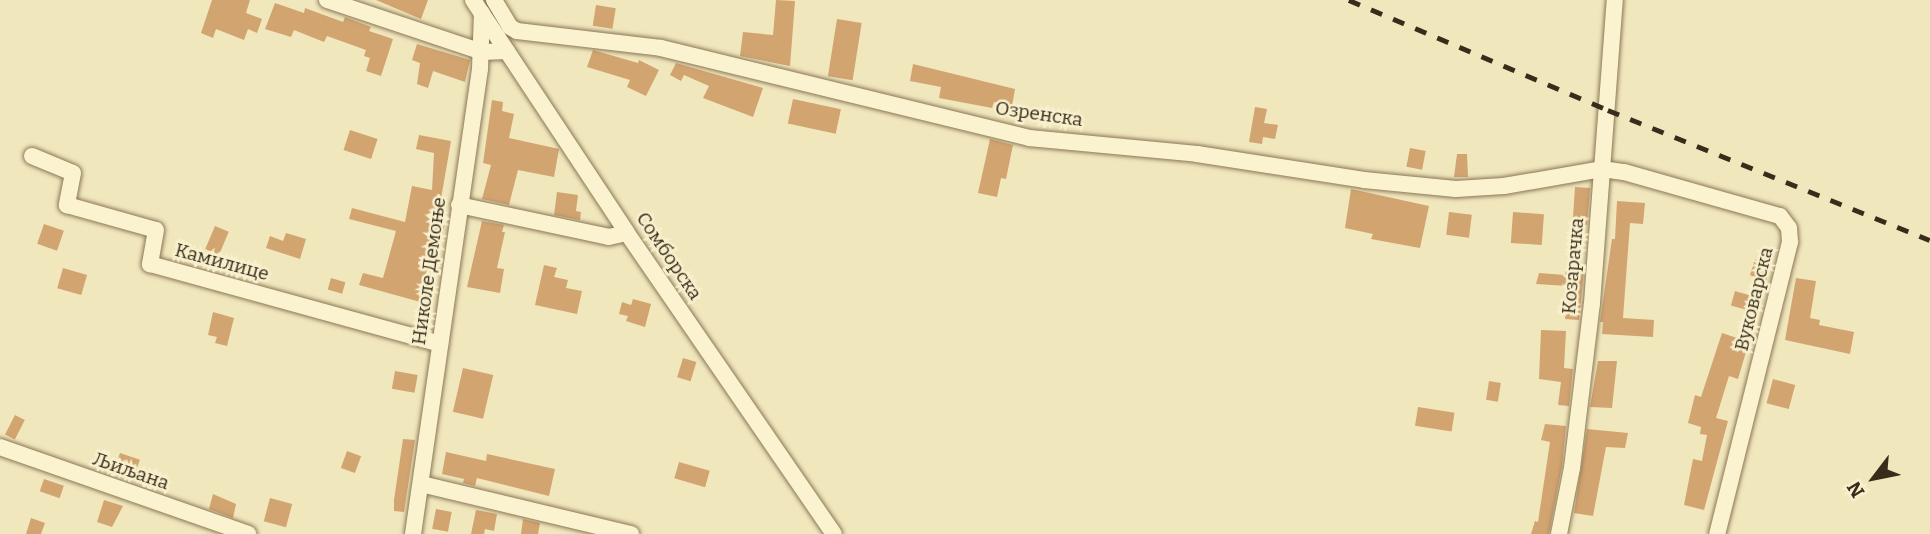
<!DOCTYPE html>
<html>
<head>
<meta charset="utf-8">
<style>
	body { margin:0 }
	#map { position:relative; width:1930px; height:534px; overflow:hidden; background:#f1e7bd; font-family:Bitter,serif }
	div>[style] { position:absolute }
	.building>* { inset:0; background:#d2a470; transform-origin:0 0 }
	.roads { filter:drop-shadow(0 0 2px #8a7755) drop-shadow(0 0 2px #8a7755) }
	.minor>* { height:16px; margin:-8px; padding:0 8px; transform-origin:8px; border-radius:8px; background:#fbf3d0 }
	.rail>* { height:4.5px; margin-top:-2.25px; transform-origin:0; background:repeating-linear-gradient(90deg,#382c1b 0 12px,transparent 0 24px) }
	span { translate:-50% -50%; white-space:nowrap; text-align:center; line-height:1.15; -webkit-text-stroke:5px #f8f0cd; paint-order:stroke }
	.street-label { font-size:19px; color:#382c1b }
	.north { position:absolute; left:1839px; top:443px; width:70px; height:70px; -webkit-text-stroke:5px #f8f0cd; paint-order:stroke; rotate:238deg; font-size:19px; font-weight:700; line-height:28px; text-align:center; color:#382c1b }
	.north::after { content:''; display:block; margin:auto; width:24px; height:32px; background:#382c1b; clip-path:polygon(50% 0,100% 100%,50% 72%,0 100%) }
</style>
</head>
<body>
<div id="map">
	<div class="building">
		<div style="clip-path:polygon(212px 0,250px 0,246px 13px,262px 19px,257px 33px,248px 29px,244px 40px,216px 29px,213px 38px,201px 33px)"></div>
		<div style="clip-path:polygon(376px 0,428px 0,421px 19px)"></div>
		<div style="clip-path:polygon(776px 0,795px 1px,790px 66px,740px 56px,743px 32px,773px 35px)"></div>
		<div style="clip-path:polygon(275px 3px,304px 13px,305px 8px,343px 22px,345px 17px,371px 27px,369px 31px,393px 39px,381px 76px,366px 71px,370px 58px,364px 56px,366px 50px,327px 36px,324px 42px,294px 30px,291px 37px,265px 29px)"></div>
		<div style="left:596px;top:5px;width:20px;height:21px;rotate:9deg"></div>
		<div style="left:837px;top:19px;width:25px;height:58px;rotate:9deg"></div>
		<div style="clip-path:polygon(417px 44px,470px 60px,465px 82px,433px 71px,428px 88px,417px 84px,420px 63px,412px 60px)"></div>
		<div style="clip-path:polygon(593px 50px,638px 63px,639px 60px,659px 70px,646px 96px,627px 87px,630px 80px,587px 67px)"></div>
		<div style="clip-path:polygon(676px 63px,763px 88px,753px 117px,703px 98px,709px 86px,684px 75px,681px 81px,670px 75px)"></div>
		<div style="clip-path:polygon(913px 64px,1015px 89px,1012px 106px,994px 102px,992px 108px,939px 98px,941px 87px,910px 81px)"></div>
		<div style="left:793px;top:99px;width:49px;height:25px;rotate:12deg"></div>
		<div style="clip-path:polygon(492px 100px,503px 102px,502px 111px,514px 114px,509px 138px,559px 149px,554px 177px,518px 170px,509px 205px,482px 199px,491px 165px,483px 163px)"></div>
		<div style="clip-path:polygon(1255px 107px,1267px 109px,1264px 123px,1278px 125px,1275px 139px,1263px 137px,1262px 144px,1249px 142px)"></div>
		<div style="left:350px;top:130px;width:29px;height:21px;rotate:18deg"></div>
		<div style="clip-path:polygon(419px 135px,451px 141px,437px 222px,445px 224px,440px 243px,436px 242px,424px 282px,430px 283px,424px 303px,359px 285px,363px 273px,383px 278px,396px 231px,349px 219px,352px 208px,405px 222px,412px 186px,432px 190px,434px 153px,416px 149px)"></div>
		<div style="clip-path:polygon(990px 139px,1013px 145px,1006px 179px,1001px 178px,997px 197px,978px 193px)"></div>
		<div style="left:1410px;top:148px;width:16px;height:19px;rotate:11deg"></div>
		<div style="clip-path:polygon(1457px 154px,1467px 154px,1468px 177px,1454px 177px)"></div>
		<div style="clip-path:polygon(1575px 187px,1590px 188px,1587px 225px,1578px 224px,1578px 217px,1573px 217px)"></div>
		<div style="clip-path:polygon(1351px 189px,1429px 206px,1420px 248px,1371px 239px,1373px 234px,1345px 228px)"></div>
		<div style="clip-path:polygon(557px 192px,578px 195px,576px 211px,581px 212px,580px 220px,554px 215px)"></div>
		<div style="clip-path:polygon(1617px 201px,1645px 203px,1643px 224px,1630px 223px,1623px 318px,1654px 320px,1653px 337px,1602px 334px,1603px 322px,1600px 322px,1612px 239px,1615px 239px)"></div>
		<div style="left:1449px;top:212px;width:23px;height:23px;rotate:7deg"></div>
		<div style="left:1513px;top:212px;width:31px;height:31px;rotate:4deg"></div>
		<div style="clip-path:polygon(482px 221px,504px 225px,502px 232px,505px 232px,497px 268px,504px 269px,500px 293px,467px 287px)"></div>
		<div style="left:44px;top:224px;width:21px;height:21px;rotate:19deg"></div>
		<div style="left:215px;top:226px;width:15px;height:25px;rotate:23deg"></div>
		<div style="clip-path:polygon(286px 233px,306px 239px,300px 259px,266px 248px,270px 236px,283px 241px)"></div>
		<div style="left:1755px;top:259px;width:17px;height:17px;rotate:17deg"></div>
		<div style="clip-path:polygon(544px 265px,557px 268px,554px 277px,568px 280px,566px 288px,582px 291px,577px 314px,535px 305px)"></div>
		<div style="left:63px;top:268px;width:25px;height:21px;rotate:16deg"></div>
		<div style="clip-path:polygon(1566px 269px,1584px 270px,1579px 320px,1565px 319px,1568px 286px,1536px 284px,1539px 273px,1565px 275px)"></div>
		<div style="left:331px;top:278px;width:15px;height:12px;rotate:16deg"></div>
		<div style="clip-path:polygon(1796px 278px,1816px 281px,1810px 318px,1820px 320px,1819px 325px,1854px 332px,1850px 354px,1785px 340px)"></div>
		<div style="left:1735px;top:291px;width:15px;height:15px;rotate:16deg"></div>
		<div style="clip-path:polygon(633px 299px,651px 304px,645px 327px,626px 321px,628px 316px,619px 314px,622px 302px,631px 305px)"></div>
		<div style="clip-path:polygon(213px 312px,234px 318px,227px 346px,215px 343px,217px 337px,208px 335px)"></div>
		<div style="clip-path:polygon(1541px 330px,1566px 331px,1564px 368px,1573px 369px,1569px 406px,1558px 405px,1561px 382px,1539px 379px)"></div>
		<div style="clip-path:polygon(1722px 333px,1749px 342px,1738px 379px,1729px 376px,1716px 418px,1728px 421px,1704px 510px,1684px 505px,1693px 459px,1702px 461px,1707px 435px,1700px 434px,1701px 427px,1688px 423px,1695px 395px,1701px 397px)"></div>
		<div style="left:683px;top:358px;width:14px;height:20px;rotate:17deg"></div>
		<div style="clip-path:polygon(1598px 361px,1617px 361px,1612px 408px,1590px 407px)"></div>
		<div style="left:463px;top:368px;width:31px;height:45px;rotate:13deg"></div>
		<div style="left:395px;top:371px;width:23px;height:18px;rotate:10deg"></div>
		<div style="left:1773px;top:379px;width:23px;height:25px;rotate:15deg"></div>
		<div style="left:1489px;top:381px;width:12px;height:19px;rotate:9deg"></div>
		<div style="left:1418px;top:407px;width:37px;height:19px;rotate:9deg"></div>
		<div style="left:15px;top:415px;width:11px;height:22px;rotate:27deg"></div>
		<div style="clip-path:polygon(1545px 424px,1566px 426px,1562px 466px,1549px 534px,1531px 534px,1535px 521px,1538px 522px,1550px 442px,1541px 440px)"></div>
		<div style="clip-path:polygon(1587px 429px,1628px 433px,1625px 448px,1606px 447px,1593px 516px,1574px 513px)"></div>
		<div style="clip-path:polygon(403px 439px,415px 440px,404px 512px,394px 511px,394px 500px)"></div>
		<div style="left:347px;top:451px;width:15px;height:18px;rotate:20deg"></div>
		<div style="clip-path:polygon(446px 452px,486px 461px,487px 454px,555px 469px,549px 496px,477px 478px,475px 486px,463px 483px,464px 479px,442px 474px)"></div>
		<div style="left:120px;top:453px;width:21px;height:20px;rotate:19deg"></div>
		<div style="left:679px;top:462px;width:32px;height:17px;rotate:16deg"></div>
		<div style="left:44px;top:479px;width:21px;height:13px;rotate:19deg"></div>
		<div style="clip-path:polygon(213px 494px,236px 504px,233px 518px,209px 509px)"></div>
		<div style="left:270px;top:498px;width:23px;height:24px;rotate:15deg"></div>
		<div style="clip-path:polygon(104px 500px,123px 506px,112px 527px,97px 522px)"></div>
		<div style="left:436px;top:509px;width:16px;height:20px;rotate:11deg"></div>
		<div style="clip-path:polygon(476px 510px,497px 514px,494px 531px,485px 529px,484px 534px,471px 534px)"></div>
		<div style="clip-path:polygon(31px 518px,45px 523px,41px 534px,26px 534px)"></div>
		<div style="clip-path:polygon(523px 519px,540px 523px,538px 534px,521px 534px)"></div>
	</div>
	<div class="roads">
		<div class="minor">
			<div style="left:327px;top:0;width:163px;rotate:18.5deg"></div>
			<div style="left:482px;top:52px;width:25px;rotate:-2deg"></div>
			<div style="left:473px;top:0;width:279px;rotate:56.5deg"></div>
			<div style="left:627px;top:233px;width:365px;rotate:55.5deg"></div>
			<div style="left:494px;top:0;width:31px;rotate:59deg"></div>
			<div style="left:510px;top:27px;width:8px;rotate:30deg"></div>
			<div style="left:517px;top:31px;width:145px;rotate:6.7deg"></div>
			<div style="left:661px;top:48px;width:379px;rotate:13.7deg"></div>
			<div style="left:1029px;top:138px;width:169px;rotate:5.4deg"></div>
			<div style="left:1197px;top:154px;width:169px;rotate:8.8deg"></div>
			<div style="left:1364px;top:180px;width:92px;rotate:5.6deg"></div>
			<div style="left:1456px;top:189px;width:48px;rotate:-3.6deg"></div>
			<div style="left:1504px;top:186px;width:99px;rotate:-9.8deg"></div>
			<div style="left:1602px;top:169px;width:22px;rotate:8deg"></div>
			<div style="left:1624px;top:172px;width:162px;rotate:15.8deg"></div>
			<div style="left:1780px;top:216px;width:15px;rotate:53deg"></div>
			<div style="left:1789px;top:228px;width:14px;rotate:86deg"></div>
			<div style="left:1790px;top:242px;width:301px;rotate:104deg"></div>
			<div style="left:32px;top:156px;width:44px;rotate:22.5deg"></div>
			<div style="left:73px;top:173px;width:33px;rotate:101deg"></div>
			<div style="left:67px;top:205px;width:92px;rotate:15.7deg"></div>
			<div style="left:156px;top:230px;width:35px;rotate:100deg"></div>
			<div style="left:150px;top:264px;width:301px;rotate:15.4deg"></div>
			<div style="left:459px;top:205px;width:153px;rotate:12deg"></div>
			<div style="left:609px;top:237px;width:18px;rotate:-13deg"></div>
			<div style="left:0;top:447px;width:263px;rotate:19.3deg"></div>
			<div style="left:421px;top:484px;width:216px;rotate:13.4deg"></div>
			<div style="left:413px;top:534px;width:470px;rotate:-81.8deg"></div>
			<div style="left:480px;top:69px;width:56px;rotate:-88deg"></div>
			<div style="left:1559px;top:534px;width:67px;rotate:-78.9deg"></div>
			<div style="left:1572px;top:468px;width:166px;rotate:-83.1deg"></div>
			<div style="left:1592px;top:303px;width:304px;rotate:-85.7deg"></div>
		</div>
	</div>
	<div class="rail">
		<div style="left:1349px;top:0;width:281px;rotate:23deg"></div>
		<div style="left:1608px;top:110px;width:347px;rotate:22deg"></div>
	</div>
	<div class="street-label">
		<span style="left:1039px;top:114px;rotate:8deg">Озренска</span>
		<span style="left:669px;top:256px;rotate:56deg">Сомборска</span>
		<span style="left:222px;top:262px;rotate:15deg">Камилице</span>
		<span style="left:1573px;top:266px;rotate:-85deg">Козарачка</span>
		<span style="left:429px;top:271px;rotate:-82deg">Николе Демоње</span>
		<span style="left:1754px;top:299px;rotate:-76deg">Вуковарска</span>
		<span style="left:131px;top:471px;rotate:19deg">Љиљана</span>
	</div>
	<div class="north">N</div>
</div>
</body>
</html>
